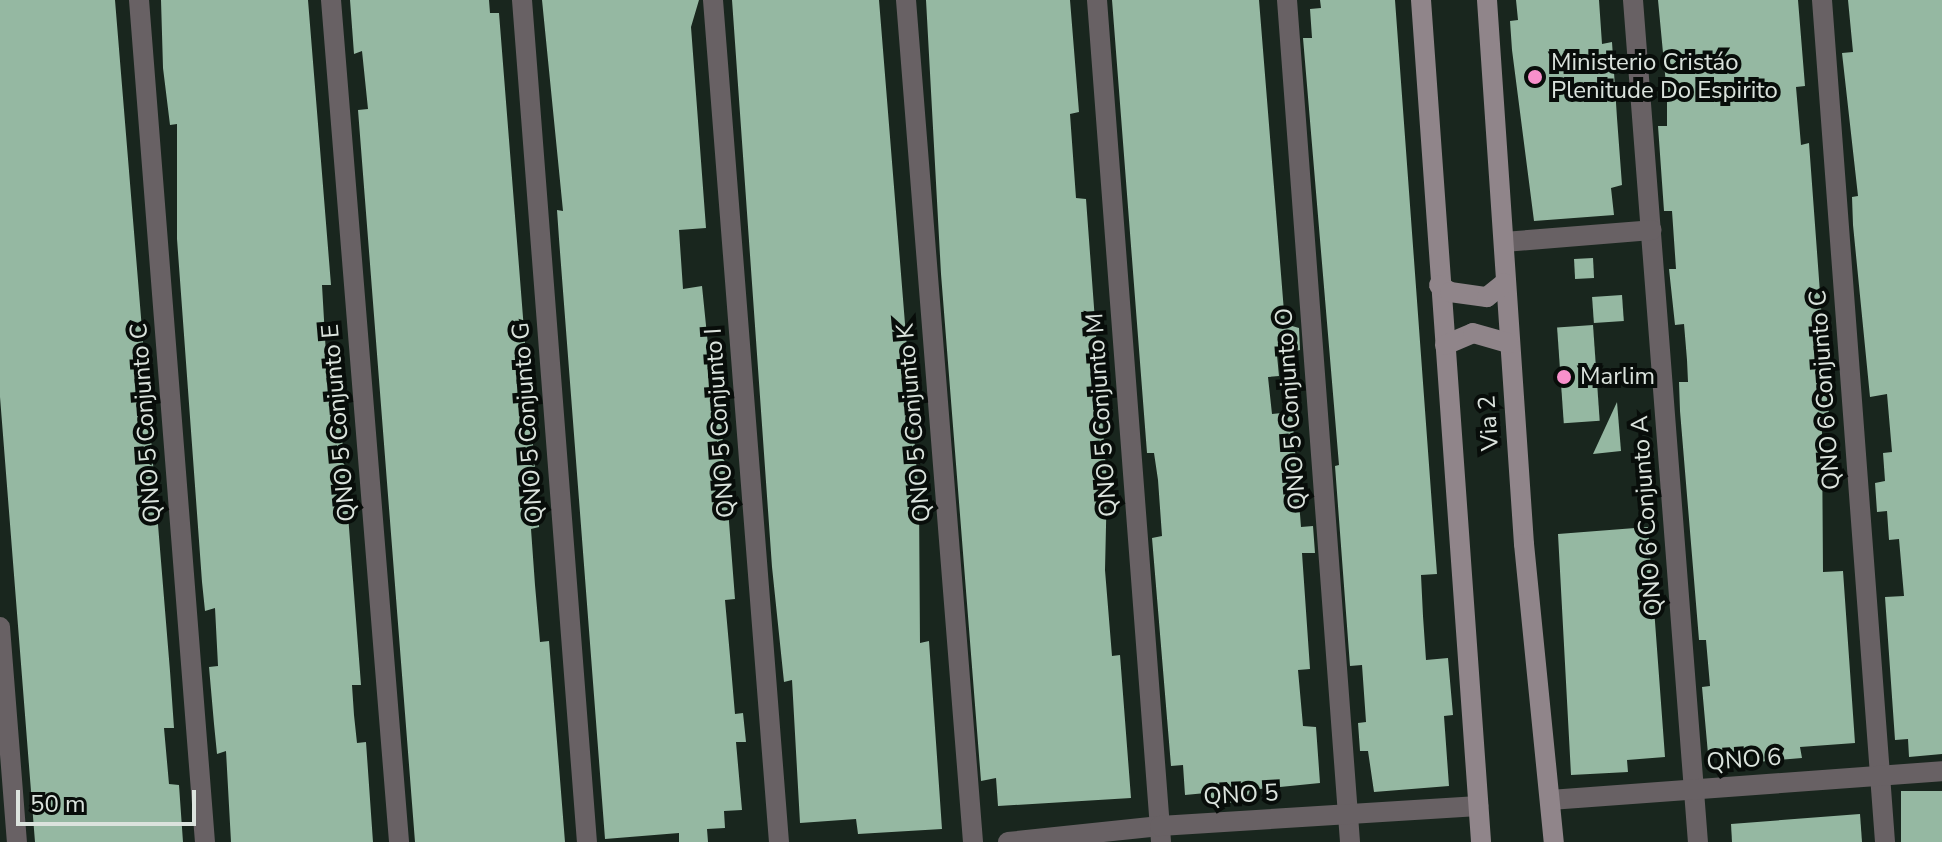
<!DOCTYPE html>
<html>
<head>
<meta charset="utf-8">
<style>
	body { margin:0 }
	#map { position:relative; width:1942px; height:842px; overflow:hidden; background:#19261e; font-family:"Nunito Sans",sans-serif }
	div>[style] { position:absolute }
	.building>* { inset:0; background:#95b8a2; transform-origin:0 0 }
	.minor>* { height:20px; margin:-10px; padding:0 10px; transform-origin:10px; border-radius:10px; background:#686164 }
	.secondary>* { height:20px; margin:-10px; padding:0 10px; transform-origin:10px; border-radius:10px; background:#90858a }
	.dots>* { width:22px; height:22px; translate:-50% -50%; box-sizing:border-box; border:4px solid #080d0a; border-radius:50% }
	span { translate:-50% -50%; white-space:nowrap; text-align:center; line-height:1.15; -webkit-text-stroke:8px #080d0a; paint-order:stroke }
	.poi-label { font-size:24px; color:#dbe3dd }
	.left { translate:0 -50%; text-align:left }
	.street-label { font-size:24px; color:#dbe3dd }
	.scale { position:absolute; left:16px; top:790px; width:180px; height:36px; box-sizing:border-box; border:4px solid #dbe3dd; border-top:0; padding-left:10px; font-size:24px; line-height:28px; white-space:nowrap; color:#dbe3dd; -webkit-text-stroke:6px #080d0a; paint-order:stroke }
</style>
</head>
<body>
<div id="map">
	<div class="building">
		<div style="clip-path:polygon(0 0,115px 0,170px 671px,174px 728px,164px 728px,169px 784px,179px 785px,183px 842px,35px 842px,0 397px)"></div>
		<div style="clip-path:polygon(161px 0,308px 0,331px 285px,322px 285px,327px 372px,337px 370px,361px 685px,352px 685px,354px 715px,357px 743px,366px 742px,373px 842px,231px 842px,226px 751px,217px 754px,214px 724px,209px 667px,218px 666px,215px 608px,205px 611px,202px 582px,177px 239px,177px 124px,170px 125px,163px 68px)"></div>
		<div style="clip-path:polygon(350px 0,489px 0,490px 13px,499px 13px,539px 520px,539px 527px,531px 529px,535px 585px,540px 642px,549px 641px,565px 842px,415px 842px,358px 110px,368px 109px,362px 51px,354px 54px)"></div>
		<div style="clip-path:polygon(542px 0,699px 0,691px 27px,706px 228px,679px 230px,683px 289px,702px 286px,708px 345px,715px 341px,735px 599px,725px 600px,730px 656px,735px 714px,743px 713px,746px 742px,736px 742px,742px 810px,724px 811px,725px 828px,707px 829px,708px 842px,679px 842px,679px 833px,605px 839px,559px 239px,557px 210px,563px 211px)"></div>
		<div style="clip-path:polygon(732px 0,879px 0,919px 498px,920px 643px,929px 641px,942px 829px,858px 834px,856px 819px,800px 823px,792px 680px,784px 682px,772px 567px)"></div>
		<div style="clip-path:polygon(926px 0,1070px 0,1079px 112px,1070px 114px,1076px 198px,1086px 199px,1107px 483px,1105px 570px,1112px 656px,1120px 655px,1131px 798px,998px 806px,996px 778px,981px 781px,941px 274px)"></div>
		<div style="clip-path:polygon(1112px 0,1259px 0,1285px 324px,1299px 328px,1300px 350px,1277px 355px,1279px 376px,1268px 377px,1272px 414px,1292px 412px,1301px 527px,1313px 526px,1315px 553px,1302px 553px,1310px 669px,1298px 670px,1303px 726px,1316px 727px,1320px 783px,1250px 790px,1246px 801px,1207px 805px,1206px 793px,1185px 795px,1183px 765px,1171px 766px,1152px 538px,1162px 536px,1158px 480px,1154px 453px,1147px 453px)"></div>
		<div style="clip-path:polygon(1320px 0,1395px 0,1437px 574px,1421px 575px,1423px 616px,1426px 660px,1448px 658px,1453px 715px,1444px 716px,1449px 786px,1374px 792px,1368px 751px,1360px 751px,1358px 723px,1366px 722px,1362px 665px,1350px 666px,1335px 466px,1339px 465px,1303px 38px,1312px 38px,1310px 9px,1321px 8px)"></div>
		<div style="clip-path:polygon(1516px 0,1599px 0,1602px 44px,1612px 42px,1617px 118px,1622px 185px,1611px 188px,1614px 215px,1534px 221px,1512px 50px,1510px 21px,1518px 20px)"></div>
		<div style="clip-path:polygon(1658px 0,1798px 0,1805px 86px,1796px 87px,1801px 145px,1809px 143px,1830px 429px,1822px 431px,1823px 572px,1843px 571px,1855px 743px,1800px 747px,1802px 758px,1756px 762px,1755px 750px,1708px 754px,1702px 687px,1710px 686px,1706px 640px,1699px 640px,1680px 411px,1679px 382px,1688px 382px,1687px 360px,1684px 324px,1675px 325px,1669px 269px,1676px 269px,1672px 211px,1664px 211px,1658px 126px,1667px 126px,1667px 95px)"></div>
		<div style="clip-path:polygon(1848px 0,1942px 0,1942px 754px,1909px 757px,1908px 739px,1895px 740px,1885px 597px,1904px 596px,1899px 539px,1889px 540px,1887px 511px,1877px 512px,1875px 483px,1885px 481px,1883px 453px,1892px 452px,1887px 394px,1870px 397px,1853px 225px,1852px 197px,1858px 196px,1842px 53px,1853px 52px)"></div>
		<div style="left:1593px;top:258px;width:20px;height:19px;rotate:87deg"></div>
		<div style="left:1622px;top:295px;width:26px;height:30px;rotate:86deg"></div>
		<div style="left:1593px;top:325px;width:96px;height:36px;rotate:86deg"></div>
		<div style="clip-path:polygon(1617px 402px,1621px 451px,1593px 454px)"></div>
		<div style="clip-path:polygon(1648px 527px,1665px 757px,1627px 760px,1628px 772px,1571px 775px,1558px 534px)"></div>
		<div style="left:1942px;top:791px;width:51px;height:41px;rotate:90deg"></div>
		<div style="clip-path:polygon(1860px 814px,1862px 842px,1732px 842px,1731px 824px)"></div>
	</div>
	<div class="minor">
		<div style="left:139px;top:0;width:845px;rotate:85.52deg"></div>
		<div style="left:331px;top:0;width:845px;rotate:85.38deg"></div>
		<div style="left:522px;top:0;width:845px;rotate:85.59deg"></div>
		<div style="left:713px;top:0;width:845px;rotate:85.52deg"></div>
		<div style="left:906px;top:0;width:845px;rotate:85.45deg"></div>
		<div style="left:1097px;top:0;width:844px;rotate:85.65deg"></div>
		<div style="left:1287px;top:0;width:844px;rotate:85.72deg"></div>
		<div style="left:1633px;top:0;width:845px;rotate:85.59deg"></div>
		<div style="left:1822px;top:0;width:844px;rotate:85.72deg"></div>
		<div style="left:1504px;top:242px;width:148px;rotate:-4.6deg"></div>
		<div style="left:0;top:627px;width:216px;rotate:85.5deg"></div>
		<div style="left:1550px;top:800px;width:393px;rotate:-4.2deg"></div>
		<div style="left:1008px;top:842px;width:153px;rotate:-6deg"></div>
		<div style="left:1160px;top:826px;width:319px;rotate:-3.6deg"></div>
	</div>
	<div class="secondary">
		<div style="left:1421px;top:0;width:844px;rotate:85.92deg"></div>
		<div style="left:1487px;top:0;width:545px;rotate:86.11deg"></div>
		<div style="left:1524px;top:544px;width:300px;rotate:84.3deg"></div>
		<div style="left:1439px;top:285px;width:13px;rotate:32deg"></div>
		<div style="left:1450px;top:292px;width:37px;rotate:8deg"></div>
		<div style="left:1487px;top:297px;width:22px;rotate:-39deg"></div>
		<div style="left:1445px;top:345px;width:30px;rotate:-23deg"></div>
		<div style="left:1473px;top:333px;width:37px;rotate:16deg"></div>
	</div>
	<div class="dots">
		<div style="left:1535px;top:77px;background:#f890cb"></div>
		<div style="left:1564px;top:377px;background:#f890cb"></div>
	</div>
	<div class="poi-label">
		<span class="left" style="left:1551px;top:77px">Ministerio Cristáo<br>Plenitude Do Espirito</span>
		<span class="left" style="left:1580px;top:377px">Marlim</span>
	</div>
	<div class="street-label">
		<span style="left:1825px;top:390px;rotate:-94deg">QNO 6 Conjunto C</span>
		<span style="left:1291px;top:409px;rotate:-94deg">QNO 5 Conjunto O</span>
		<span style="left:1102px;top:415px;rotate:-94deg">QNO 5 Conjunto M</span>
		<span style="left:146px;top:423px;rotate:-94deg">QNO 5 Conjunto C</span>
		<span style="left:339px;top:423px;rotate:-95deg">QNO 5 Conjunto E</span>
		<span style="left:528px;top:423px;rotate:-94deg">QNO 5 Conjunto G</span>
		<span style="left:720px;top:423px;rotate:-94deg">QNO 5 Conjunto I</span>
		<span style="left:914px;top:423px;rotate:-95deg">QNO 5 Conjunto K</span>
		<span style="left:1489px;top:423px;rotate:-94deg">Via 2</span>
		<span style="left:1647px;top:516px;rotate:-94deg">QNO 6 Conjunto A</span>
		<span style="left:1744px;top:760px;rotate:-4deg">QNO 6</span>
		<span style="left:1241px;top:795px;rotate:-3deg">QNO 5</span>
	</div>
	<div class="scale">50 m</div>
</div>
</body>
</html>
